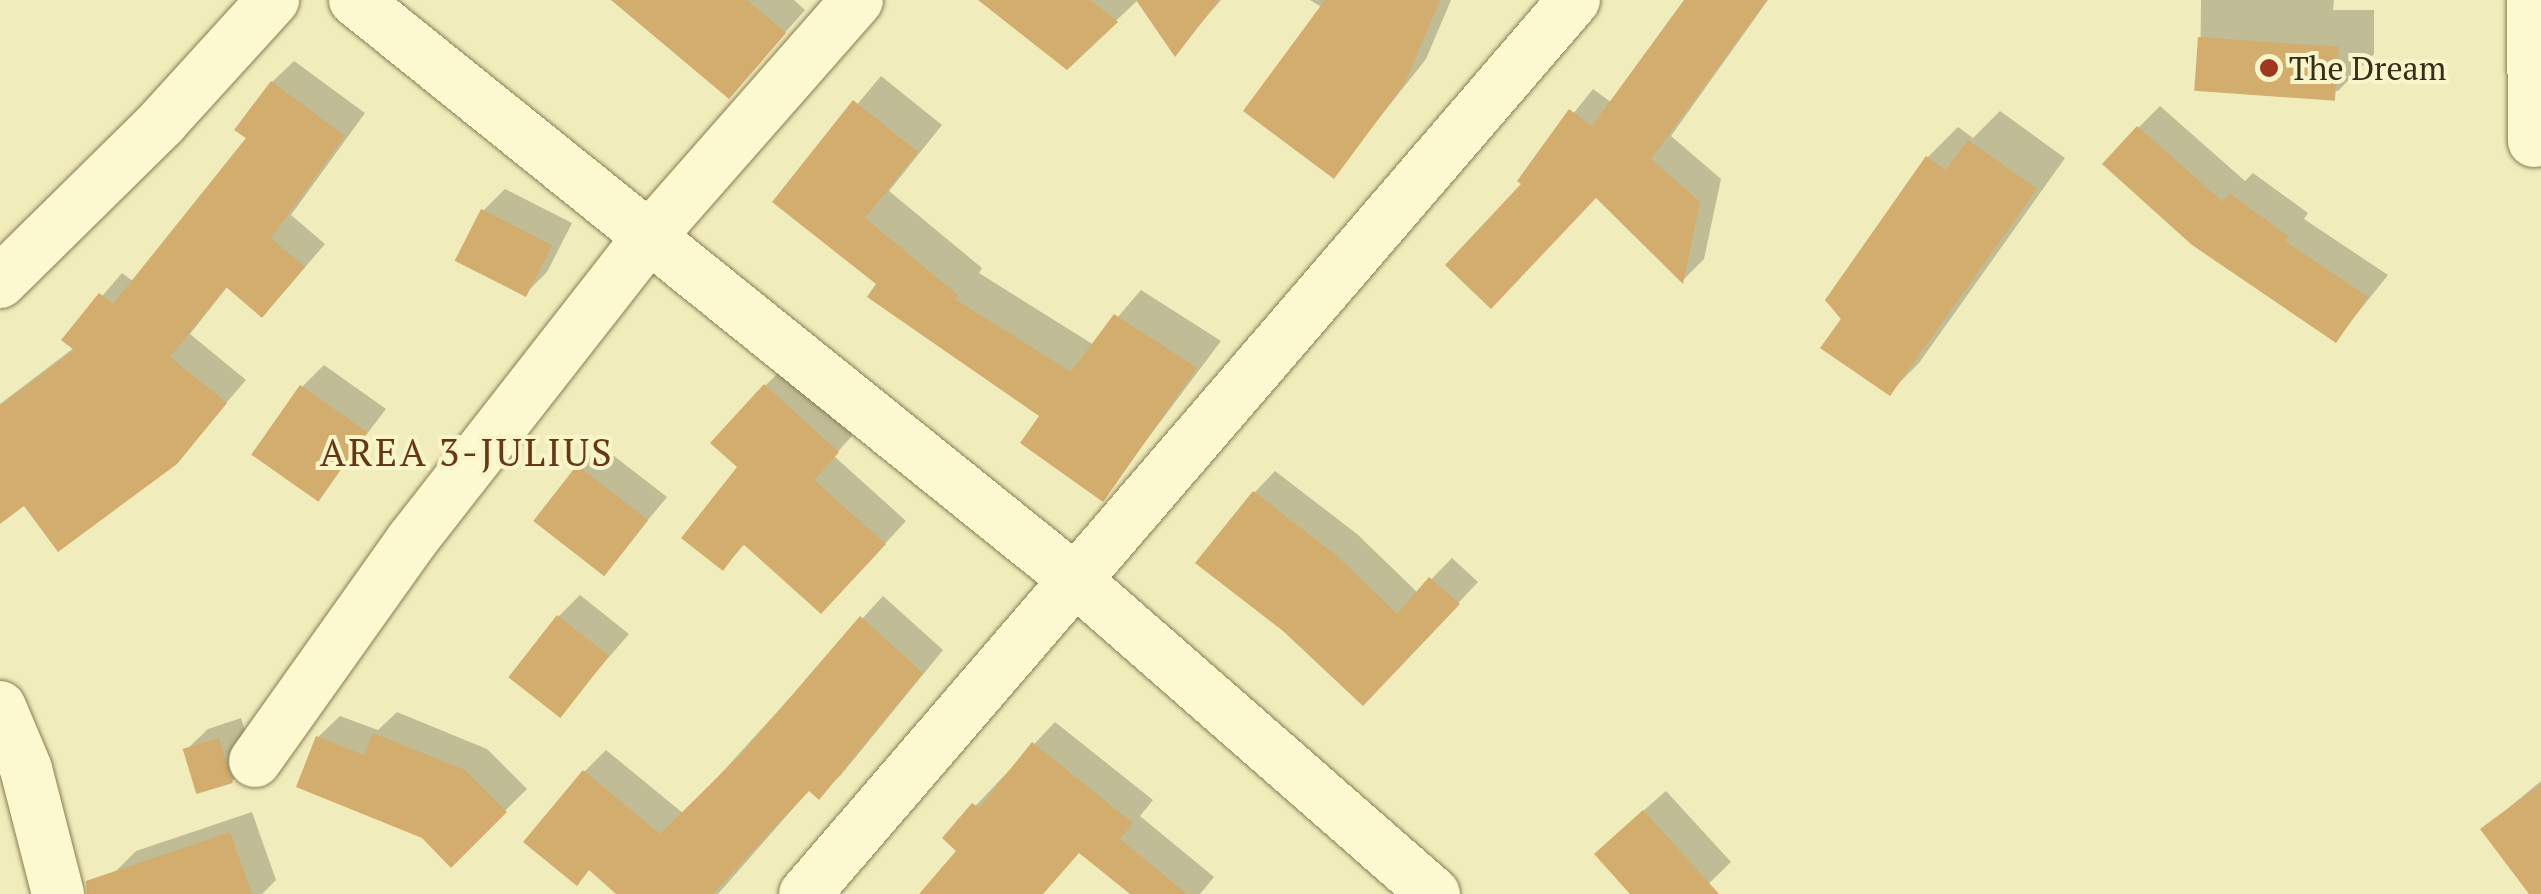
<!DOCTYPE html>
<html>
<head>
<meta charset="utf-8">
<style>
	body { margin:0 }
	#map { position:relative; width:2541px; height:894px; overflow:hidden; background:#f1ecbb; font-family:"PT Serif",serif }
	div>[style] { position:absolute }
	.shadow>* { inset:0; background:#0003 }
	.building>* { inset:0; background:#d3ad6d; transform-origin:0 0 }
	.roads { filter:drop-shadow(0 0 2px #8a7c54) drop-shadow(0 0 2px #8a7c54) }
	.minor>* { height:52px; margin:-26px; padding:0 26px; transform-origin:26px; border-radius:26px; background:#fcf8cf }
	.dots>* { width:28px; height:28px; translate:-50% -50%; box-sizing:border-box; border:5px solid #f8f5cb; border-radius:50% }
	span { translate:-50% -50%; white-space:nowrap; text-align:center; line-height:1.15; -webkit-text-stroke:8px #f8f5cb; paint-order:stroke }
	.poi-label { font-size:32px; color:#372e1a }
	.left { translate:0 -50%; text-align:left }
	.quarter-label { font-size:38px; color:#683816; letter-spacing:2.5px }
</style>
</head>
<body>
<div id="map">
	<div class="shadow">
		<div style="clip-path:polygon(614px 0,794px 0,805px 10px,729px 96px)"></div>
		<div style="clip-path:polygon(1006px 0,1138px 0,1067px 67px)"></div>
		<div style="clip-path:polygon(1139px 0,1221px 0,1175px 53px)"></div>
		<div style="clip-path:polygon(1310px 0,1451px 0,1426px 59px,1334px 175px,1323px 8px)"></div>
		<div style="clip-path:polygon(1690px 0,1768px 0,1671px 136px,1721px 179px,1704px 259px,1683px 280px,1597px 195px,1520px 180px,1593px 89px,1612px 103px)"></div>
		<div style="clip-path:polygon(2201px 0,2334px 0,2333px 10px,2374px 10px,2374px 54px,2338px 91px,2200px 89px)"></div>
		<div style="clip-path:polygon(294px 61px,365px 113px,291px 215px,325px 244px,283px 293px,228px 286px,190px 334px,246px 380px,175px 462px,0 499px,0 404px,75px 347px,65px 339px,122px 273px,134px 282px,249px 138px,272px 82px)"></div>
		<div style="clip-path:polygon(881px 76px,942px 125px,889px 191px,982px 268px,979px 273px,1094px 345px,1141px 290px,1221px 341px,1103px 498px,1043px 416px,776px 201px)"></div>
		<div style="clip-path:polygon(2160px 106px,2245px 181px,2253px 173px,2308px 213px,2304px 219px,2388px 275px,2336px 340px,2138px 128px)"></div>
		<div style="clip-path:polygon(2000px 111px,2065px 158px,1919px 363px,1889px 393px,1828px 300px,1928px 157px,1958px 127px,1973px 138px)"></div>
		<div style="clip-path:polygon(505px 189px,572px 223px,547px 272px,525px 294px,483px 211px)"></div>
		<div style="clip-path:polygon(787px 364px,858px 429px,834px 456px,906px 521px,843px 589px,746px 543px,723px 568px,741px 467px,765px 386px)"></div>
		<div style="clip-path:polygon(324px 365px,386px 409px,318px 498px,302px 387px)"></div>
		<div style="clip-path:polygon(601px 446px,667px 497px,604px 573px,579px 467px)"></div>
		<div style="clip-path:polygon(1275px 471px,1357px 534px,1418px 593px,1452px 558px,1478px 582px,1384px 682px,1285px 629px,1255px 492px)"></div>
		<div style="clip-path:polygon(580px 595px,629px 634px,559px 715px,559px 616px)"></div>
		<div style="clip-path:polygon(883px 596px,943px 650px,841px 775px,819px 796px,810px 789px,718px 894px,620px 894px,584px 772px,606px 750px,684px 814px)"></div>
		<div style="clip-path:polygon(397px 712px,487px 749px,527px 789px,451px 864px,318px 737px,340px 716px,378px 730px)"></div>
		<div style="clip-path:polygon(241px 718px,254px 759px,232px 781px,186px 750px,208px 729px)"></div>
		<div style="clip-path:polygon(1055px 722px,1153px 800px,1140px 816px,1214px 877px,1200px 894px,1134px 894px,1080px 851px,1042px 894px,941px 894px,960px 851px,945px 838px)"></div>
		<div style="clip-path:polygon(2541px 781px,2541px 894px,2532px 894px,2483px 829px)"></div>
		<div style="clip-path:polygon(1666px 791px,1731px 862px,1698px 894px,1634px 894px,1619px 832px)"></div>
		<div style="clip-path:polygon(252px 812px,276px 880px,262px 894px,122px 894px,114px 873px,136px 851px)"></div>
	</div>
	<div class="building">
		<div style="clip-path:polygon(611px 0,747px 0,786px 33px,729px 99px)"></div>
		<div style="clip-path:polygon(978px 0,1090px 0,1118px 22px,1067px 70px)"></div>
		<div style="clip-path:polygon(1136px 0,1219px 0,1175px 57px)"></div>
		<div style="clip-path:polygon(1325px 0,1440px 0,1405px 83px,1334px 179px,1243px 111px)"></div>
		<div style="clip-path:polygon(1684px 0,1767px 0,1651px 159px,1700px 202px,1683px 284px,1596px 198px,1491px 309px,1445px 265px,1521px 184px,1517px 181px,1569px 109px,1592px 126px)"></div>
		<div style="left:2198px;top:37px;width:141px;height:54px;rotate:4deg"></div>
		<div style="clip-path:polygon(271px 81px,345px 136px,271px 238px,305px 267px,262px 318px,226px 287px,170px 357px,227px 403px,177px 464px,58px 552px,24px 506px,0 524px,0 406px,74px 350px,61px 340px,99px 293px,113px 304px,246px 138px,234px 130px)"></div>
		<div style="clip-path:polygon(853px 100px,918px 152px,865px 218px,958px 295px,955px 299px,1071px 372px,1114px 314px,1197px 368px,1103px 502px,1020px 443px,1039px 416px,867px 297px,876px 284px,772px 202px)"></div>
		<div style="clip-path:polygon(2137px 126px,2223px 202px,2229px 193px,2288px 236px,2285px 241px,2368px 297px,2336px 343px,2192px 245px,2102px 164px)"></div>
		<div style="clip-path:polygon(1968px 140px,2037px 189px,1890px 396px,1820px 348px,1841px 319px,1825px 300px,1926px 156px,1946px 170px)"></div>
		<div style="left:481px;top:209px;width:80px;height:58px;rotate:27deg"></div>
		<div style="clip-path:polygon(764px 384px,839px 452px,814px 480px,886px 544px,821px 614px,743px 544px,723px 571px,681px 538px,737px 467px,710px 443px)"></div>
		<div style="left:300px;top:385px;width:82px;height:85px;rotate:35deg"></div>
		<div style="left:577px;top:465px;width:90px;height:71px;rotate:38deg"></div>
		<div style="clip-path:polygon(1253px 491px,1336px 555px,1397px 614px,1429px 577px,1460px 604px,1363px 706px,1283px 631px,1195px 563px)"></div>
		<div style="left:557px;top:615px;width:66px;height:79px;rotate:38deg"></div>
		<div style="clip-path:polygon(860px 616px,923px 673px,819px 800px,809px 791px,713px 894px,616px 894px,589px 870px,577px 886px,523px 842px,583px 770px,660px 834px,743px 752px)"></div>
		<div style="clip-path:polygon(373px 733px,465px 770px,507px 812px,451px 868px,422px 838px,296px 787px,316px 736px,364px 755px)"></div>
		<div style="left:219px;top:738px;width:47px;height:38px;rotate:73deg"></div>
		<div style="clip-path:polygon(1032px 742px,1133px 823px,1120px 839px,1187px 894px,1130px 894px,1079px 853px,1043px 894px,919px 894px,956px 851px,942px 838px,972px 803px,979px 808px)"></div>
		<div style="clip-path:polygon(2541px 784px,2541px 894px,2529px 894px,2480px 829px)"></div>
		<div style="clip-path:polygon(1643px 810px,1719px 894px,1630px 894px,1594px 854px)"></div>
		<div style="clip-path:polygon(230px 832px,252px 894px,87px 894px,86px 881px)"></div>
	</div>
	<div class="roads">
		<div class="minor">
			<div style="left:355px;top:0;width:920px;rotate:38.83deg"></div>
			<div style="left:1072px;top:577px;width:481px;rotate:41.2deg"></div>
			<div style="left:2533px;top:0;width:141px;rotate:89.6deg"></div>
			<div style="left:0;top:282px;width:228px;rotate:-44.6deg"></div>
			<div style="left:162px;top:122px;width:165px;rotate:-47.7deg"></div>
			<div style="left:0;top:707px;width:67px;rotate:67.2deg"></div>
			<div style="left:26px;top:769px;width:129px;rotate:75.6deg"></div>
			<div style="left:255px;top:761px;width:271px;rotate:-54.6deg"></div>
			<div style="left:412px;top:540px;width:385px;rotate:-52deg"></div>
			<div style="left:649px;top:237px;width:315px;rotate:-48.7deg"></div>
			<div style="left:805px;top:894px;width:1179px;rotate:-49.3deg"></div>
		</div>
	</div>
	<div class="dots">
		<div style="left:2269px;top:68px;background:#9e381f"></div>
	</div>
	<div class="poi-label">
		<span class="left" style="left:2289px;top:68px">The Dream</span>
	</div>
	<div class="quarter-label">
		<span style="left:467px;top:453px">AREA 3-JULIUS</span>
	</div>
</div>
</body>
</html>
